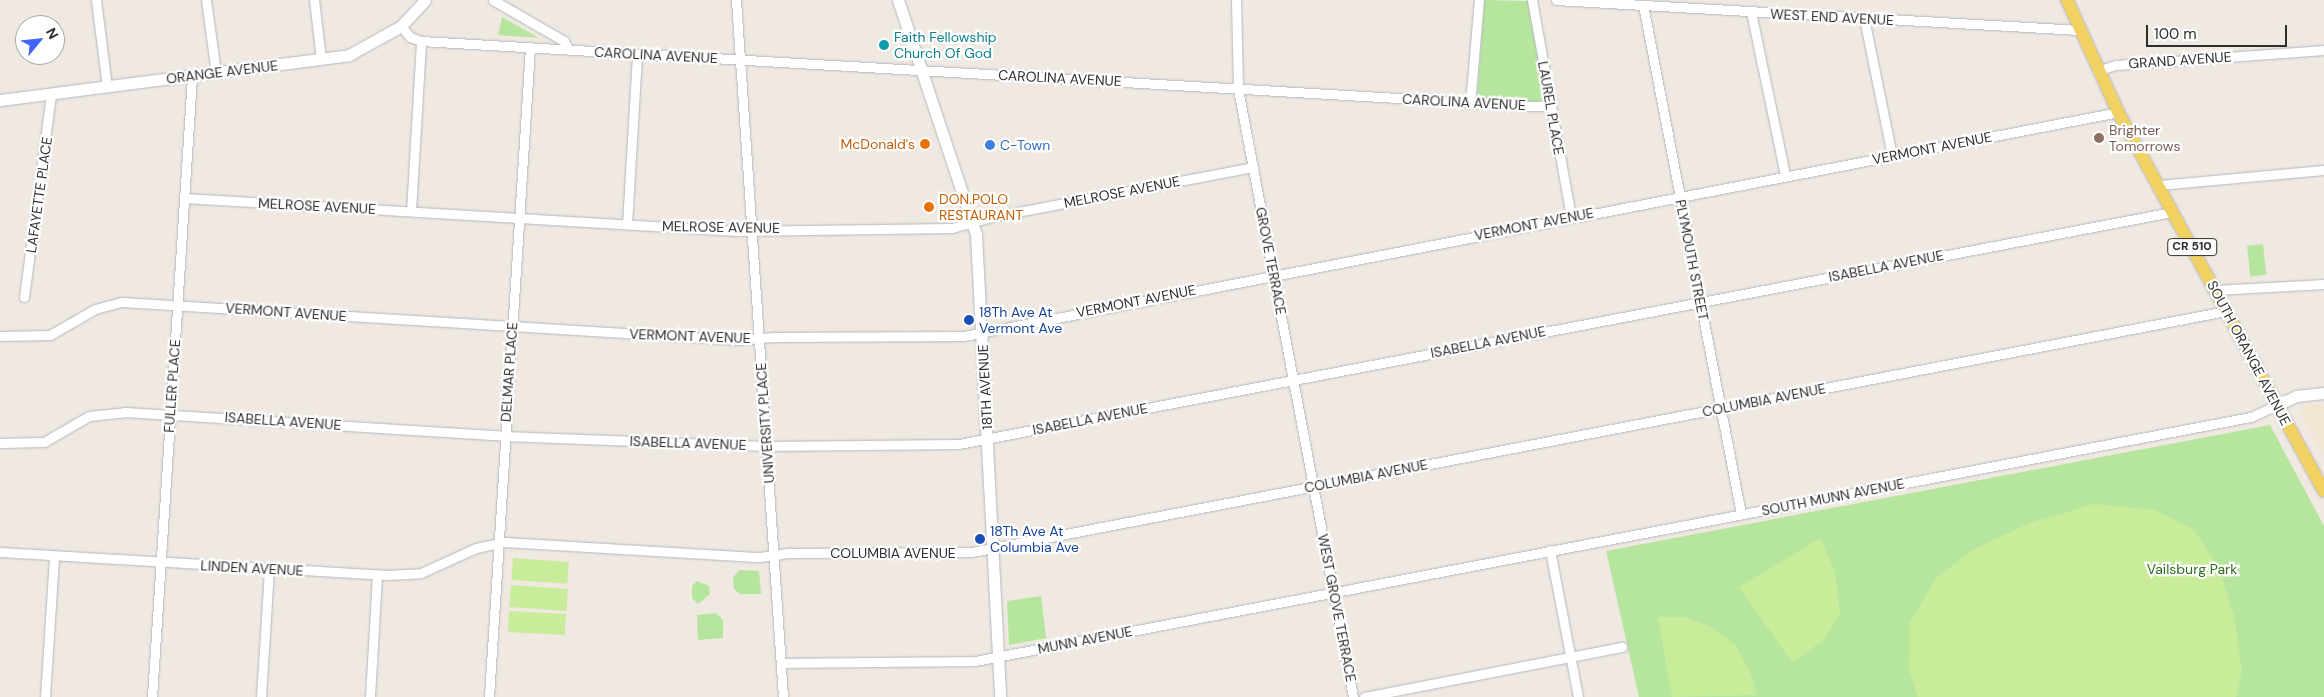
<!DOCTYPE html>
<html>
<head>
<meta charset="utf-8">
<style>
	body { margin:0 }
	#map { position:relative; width:2324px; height:697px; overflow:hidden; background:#efe9e1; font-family:"DM Sans",sans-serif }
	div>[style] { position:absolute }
	.education>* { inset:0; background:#f0e6d1 }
	.green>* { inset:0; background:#b6e59e; transform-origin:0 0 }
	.pitch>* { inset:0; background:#c9ec9a; transform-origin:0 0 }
	.roads { filter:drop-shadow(0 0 1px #b4b7c1) drop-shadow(0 0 1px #b4b7c1) }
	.street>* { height:9px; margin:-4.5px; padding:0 4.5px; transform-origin:4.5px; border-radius:4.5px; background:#fff }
	.secondary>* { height:11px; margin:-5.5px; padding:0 5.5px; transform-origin:5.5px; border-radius:5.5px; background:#fff }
	.primary>* { height:12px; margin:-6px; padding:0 6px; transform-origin:6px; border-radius:6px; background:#f2d163 }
	.dots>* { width:14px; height:14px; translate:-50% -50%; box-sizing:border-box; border:2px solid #fff; border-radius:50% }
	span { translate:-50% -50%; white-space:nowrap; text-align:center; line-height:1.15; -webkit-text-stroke:4.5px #fff; paint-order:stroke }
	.shield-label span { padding:1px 4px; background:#fff; border:1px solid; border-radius:4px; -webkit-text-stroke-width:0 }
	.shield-label { font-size:12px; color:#2e2e2e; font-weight:700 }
	.street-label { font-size:14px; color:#2e2e2e }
	.culture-label { font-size:14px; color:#0d838f }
	.left { translate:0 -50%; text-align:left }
	.education-label { font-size:14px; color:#785e54 }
	.food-label { font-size:14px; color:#c56008 }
	.right { translate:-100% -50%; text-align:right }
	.shop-label { font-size:14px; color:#366cbe }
	.transit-label { font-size:14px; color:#164399 }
	.park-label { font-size:14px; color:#2c6e1b }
	.north { position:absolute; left:15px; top:15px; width:50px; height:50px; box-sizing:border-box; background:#fff; border:1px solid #ababab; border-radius:50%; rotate:62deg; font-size:14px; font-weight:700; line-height:20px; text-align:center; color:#2e2e2e }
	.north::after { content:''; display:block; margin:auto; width:18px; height:22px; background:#4264fb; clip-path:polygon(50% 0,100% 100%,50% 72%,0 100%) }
	.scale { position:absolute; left:2146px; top:25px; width:141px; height:22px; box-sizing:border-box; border:2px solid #2e2e2e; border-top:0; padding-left:6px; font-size:15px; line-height:18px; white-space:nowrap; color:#2e2e2e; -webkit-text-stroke:4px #fff; paint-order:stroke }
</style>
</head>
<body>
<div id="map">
	<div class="education">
		<div style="clip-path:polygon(2324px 404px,2324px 455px,2300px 411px,2303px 405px)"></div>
	</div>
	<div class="green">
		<div style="clip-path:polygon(1484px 0,1530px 1px,1548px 104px,1477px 100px)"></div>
		<div style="clip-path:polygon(502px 17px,539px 38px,498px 35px)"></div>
		<div style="left:2263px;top:244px;width:31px;height:16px;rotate:84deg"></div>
		<div style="clip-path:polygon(2270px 425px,2324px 526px,2324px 697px,1639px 697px,1606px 551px)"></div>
		<div style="clip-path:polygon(739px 570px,759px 571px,761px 594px,740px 594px,734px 589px,733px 578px)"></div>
		<div style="clip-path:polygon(697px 581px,709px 586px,710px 594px,698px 604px,692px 598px,692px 586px)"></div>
		<div style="clip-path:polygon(1041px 596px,1046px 638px,1009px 645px,1007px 601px)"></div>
		<div style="clip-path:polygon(716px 613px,723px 620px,723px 638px,698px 640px,697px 615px)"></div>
	</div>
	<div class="pitch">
		<div style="clip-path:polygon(2094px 504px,2155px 510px,2194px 530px,2220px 570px,2234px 616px,2242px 671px,2236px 697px,1918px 697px,1909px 670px,1910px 622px,1936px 578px,1972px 550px,2029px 523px)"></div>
		<div style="clip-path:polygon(1820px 538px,1835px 572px,1840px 614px,1824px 640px,1792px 662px,1739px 587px)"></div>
		<div style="left:513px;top:558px;width:56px;height:22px;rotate:4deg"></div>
		<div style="left:511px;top:585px;width:57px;height:22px;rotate:4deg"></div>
		<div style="left:509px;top:611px;width:57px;height:21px;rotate:3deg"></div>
		<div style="clip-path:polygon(1658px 617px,1684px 617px,1708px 625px,1735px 645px,1749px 669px,1757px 695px,1672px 697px)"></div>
	</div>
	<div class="roads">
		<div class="street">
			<div style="left:96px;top:0;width:88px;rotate:82.8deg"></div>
			<div style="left:206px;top:0;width:74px;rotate:82.2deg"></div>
			<div style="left:314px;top:0;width:59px;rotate:83.2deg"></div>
			<div style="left:493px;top:0;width:82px;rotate:30deg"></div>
			<div style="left:564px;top:41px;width:10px;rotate:61deg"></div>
			<div style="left:736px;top:0;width:699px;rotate:86.14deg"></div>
			<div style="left:1236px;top:0;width:89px;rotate:88.7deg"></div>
			<div style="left:1238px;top:89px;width:619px;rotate:79.29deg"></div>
			<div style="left:1532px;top:0;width:219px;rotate:79.8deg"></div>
			<div style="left:1556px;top:0;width:524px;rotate:3.28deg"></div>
			<div style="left:1643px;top:5px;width:518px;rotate:79.1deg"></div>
			<div style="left:1751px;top:12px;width:167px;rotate:78.2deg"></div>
			<div style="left:1864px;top:18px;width:141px;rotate:78.5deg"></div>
			<div style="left:401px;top:26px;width:14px;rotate:51deg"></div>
			<div style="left:410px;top:37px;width:12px;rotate:20deg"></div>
			<div style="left:421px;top:41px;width:1132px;rotate:3.34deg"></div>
			<div style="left:2097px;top:71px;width:20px;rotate:-18deg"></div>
			<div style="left:2116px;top:65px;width:209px;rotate:-4.1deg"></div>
			<div style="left:1470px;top:104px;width:104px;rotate:-85.1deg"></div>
			<div style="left:2158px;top:185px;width:167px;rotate:-5.2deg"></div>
			<div style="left:184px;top:198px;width:554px;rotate:3.42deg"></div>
			<div style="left:737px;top:231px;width:215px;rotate:-0.8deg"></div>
			<div style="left:952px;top:228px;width:41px;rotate:-15.8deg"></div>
			<div style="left:991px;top:217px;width:267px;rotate:-10.8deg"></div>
			<div style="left:411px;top:211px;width:170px;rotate:-86.6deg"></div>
			<div style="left:627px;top:224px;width:170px;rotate:-86.6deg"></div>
			<div style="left:2215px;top:290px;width:109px;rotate:-3.2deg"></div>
			<div style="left:24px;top:297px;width:205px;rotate:-82.4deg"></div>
			<div style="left:0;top:336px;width:50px;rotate:-1.1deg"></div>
			<div style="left:50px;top:335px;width:52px;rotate:-30deg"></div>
			<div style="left:95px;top:309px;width:28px;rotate:-15deg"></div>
			<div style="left:122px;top:302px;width:617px;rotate:3.53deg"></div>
			<div style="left:738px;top:340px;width:38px;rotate:-5deg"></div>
			<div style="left:776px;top:337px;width:188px;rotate:-0.3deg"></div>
			<div style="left:964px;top:336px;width:1176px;rotate:-10.98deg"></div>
			<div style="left:0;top:443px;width:44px;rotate:-1.3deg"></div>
			<div style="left:44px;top:442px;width:52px;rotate:-30deg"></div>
			<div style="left:89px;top:416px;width:36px;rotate:-6deg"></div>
			<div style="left:125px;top:412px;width:380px;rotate:3.6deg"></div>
			<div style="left:504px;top:436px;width:262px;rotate:2.2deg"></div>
			<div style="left:766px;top:446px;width:193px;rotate:-0.6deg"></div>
			<div style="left:959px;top:444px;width:1235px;rotate:-10.83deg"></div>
			<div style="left:1550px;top:550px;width:150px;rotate:79.2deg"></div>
			<div style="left:0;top:552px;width:388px;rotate:3.4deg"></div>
			<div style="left:387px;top:575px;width:34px;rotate:-3deg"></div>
			<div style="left:421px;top:573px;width:60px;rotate:-24.4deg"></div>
			<div style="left:476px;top:548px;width:29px;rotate:-12deg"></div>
			<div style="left:504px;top:542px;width:256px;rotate:3.4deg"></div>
			<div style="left:760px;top:557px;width:30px;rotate:-8deg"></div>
			<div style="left:790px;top:553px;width:182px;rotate:-0.3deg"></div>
			<div style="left:972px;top:552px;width:1277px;rotate:-10.88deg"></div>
			<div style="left:781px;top:663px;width:194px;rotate:-0.6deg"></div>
			<div style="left:975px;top:661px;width:1299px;rotate:-10.83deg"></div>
			<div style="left:2251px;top:417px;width:29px;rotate:-25deg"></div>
			<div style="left:45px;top:697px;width:141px;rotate:-86.3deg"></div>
			<div style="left:152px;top:697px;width:622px;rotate:-86.31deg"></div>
			<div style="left:261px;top:697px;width:128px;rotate:-86.4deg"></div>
			<div style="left:370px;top:697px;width:122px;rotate:-86.7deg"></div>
			<div style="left:489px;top:697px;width:650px;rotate:-86.39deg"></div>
			<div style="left:1364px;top:697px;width:263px;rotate:-11deg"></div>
		</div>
		<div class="secondary">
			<div style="left:898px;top:0;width:248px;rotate:71.6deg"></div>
			<div style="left:976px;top:235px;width:463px;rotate:87deg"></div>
			<div style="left:0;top:100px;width:352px;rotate:-7.3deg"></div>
			<div style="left:349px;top:55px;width:60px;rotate:-29.1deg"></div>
			<div style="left:401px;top:26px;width:35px;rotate:-47deg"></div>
			<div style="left:2277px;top:405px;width:21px;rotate:-25deg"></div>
			<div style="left:2296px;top:396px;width:28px;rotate:-6deg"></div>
		</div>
		<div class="primary">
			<div style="left:2067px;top:0;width:123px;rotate:65.5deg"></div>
			<div style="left:2118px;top:112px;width:431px;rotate:61.5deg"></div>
		</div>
	</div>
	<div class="dots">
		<div style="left:884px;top:45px;background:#0f9aa8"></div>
		<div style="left:2099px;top:138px;background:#8d6e63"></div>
		<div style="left:925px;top:144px;background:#e8710a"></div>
		<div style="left:990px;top:145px;background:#3f7fe0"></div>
		<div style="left:929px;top:207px;background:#e8710a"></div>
		<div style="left:969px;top:320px;background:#1a4fb4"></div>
		<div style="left:980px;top:539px;background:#1a4fb4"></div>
	</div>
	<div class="shield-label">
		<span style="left:2192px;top:247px">CR 510</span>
	</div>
	<div class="street-label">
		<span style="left:1832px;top:17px;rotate:3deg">WEST END AVENUE</span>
		<span style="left:656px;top:55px;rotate:3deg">CAROLINA AVENUE</span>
		<span style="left:2180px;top:60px;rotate:-4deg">GRAND AVENUE</span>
		<span style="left:222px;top:72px;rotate:-7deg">ORANGE AVENUE</span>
		<span style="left:1060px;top:78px;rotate:3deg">CAROLINA AVENUE</span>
		<span style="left:1464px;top:102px;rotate:3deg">CAROLINA AVENUE</span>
		<span style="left:1551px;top:108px;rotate:80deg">LAUREL PLACE</span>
		<span style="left:1932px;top:148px;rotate:-11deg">VERMONT AVENUE</span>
		<span style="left:1122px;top:192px;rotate:-11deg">MELROSE AVENUE</span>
		<span style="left:39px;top:195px;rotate:-82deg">LAFAYETTE PLACE</span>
		<span style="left:317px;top:206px;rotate:3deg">MELROSE AVENUE</span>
		<span style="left:1534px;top:224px;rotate:-11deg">VERMONT AVENUE</span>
		<span style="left:721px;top:227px;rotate:1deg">MELROSE AVENUE</span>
		<span style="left:1692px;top:260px;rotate:79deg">PLYMOUTH STREET</span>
		<span style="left:1271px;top:261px;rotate:79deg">GROVE TERRACE</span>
		<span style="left:1886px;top:266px;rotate:-11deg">ISABELLA AVENUE</span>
		<span style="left:1136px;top:301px;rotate:-11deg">VERMONT AVENUE</span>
		<span style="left:286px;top:312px;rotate:4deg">VERMONT AVENUE</span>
		<span style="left:690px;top:336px;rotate:2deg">VERMONT AVENUE</span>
		<span style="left:1488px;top:342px;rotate:-11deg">ISABELLA AVENUE</span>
		<span style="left:2249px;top:353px;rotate:62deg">SOUTH ORANGE AVENUE</span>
		<span style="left:509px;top:372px;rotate:-86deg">DELMAR PLACE</span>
		<span style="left:172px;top:386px;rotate:-86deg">FULLER PLACE</span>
		<span style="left:985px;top:387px;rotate:-93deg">18TH AVENUE</span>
		<span style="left:1764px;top:400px;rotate:-11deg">COLUMBIA AVENUE</span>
		<span style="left:1090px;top:419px;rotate:-11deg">ISABELLA AVENUE</span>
		<span style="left:283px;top:421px;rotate:4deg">ISABELLA AVENUE</span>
		<span style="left:765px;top:423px;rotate:-94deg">UNIVERSITY PLACE</span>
		<span style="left:688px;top:443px;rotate:2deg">ISABELLA AVENUE</span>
		<span style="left:1366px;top:476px;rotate:-11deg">COLUMBIA AVENUE</span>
		<span style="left:1833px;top:497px;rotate:-11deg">SOUTH MUNN AVENUE</span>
		<span style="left:893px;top:553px">COLUMBIA AVENUE</span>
		<span style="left:252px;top:568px;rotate:3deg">LINDEN AVENUE</span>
		<span style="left:1337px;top:608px;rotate:79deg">WEST GROVE TERRACE</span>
		<span style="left:1085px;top:640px;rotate:-11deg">MUNN AVENUE</span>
	</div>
	<div class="culture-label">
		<span class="left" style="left:894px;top:45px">Faith Fellowship<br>Church Of God</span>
	</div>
	<div class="education-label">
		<span class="left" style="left:2109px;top:138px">Brighter<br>Tomorrows</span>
	</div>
	<div class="food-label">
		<span class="right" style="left:915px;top:144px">McDonald's</span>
		<span class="left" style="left:939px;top:207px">DON.POLO<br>RESTAURANT</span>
	</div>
	<div class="shop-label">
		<span class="left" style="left:1000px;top:145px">C-Town</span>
	</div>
	<div class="transit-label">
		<span class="left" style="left:979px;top:320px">18Th Ave At<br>Vermont Ave</span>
		<span class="left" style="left:990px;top:539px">18Th Ave At<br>Columbia Ave</span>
	</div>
	<div class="park-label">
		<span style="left:2192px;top:569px">Vailsburg Park</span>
	</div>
	<div class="north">N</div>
	<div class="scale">100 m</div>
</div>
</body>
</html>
